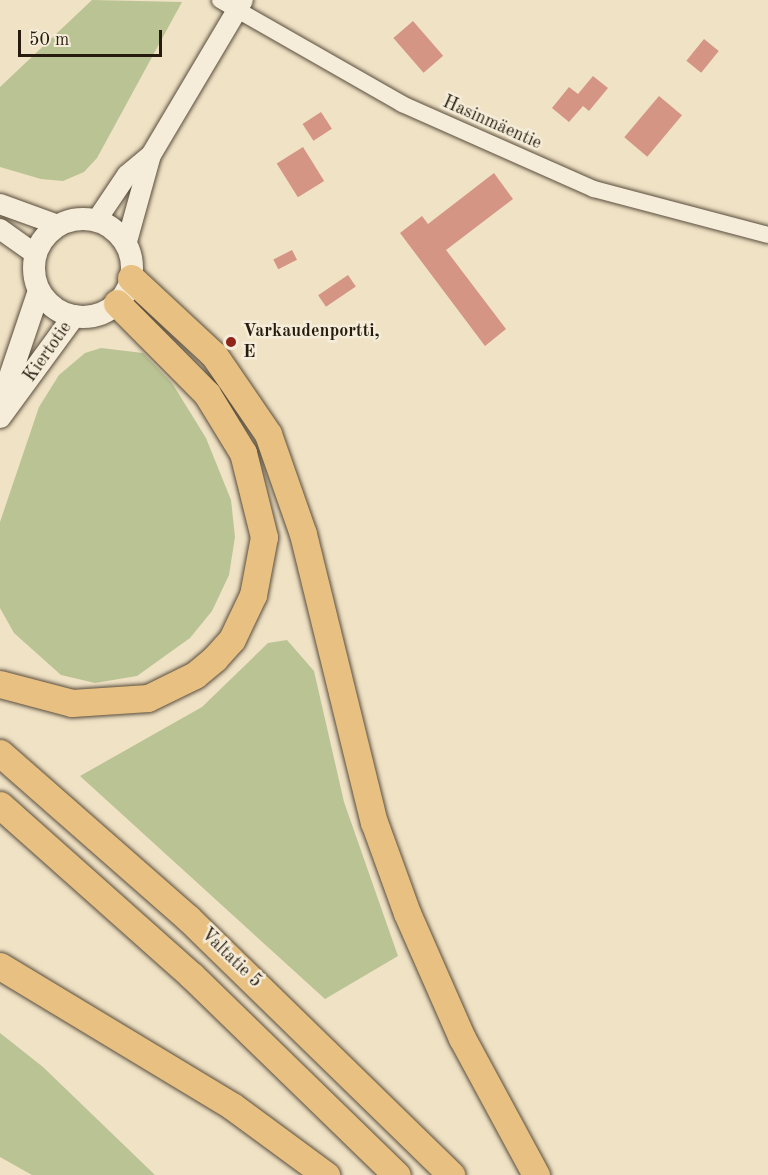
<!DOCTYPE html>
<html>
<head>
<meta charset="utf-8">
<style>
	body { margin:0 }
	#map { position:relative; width:768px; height:1175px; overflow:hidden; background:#f0e2c5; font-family:"Old Standard TT",serif }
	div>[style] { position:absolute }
	.green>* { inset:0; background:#bac394 }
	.building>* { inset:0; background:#d49585; transform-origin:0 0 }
	.roads { filter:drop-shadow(0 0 2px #584d3c) drop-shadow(0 0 2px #584d3c) }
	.minor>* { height:16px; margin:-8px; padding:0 8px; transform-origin:8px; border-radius:8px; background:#f5ecd9 }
	.tertiary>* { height:20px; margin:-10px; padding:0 10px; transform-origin:10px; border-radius:10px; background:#f5ecd9 }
	.secondary>* { height:22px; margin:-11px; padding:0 11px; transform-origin:11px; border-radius:11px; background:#f5ecd9 }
	.secondary>.ring { margin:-11px; padding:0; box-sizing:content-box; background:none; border:22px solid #f5ecd9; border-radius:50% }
	.trunk>* { height:27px; margin:-13.5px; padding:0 13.5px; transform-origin:13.5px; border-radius:13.5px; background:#e8c182 }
	.dots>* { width:16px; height:16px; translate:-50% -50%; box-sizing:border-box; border:3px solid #f5ecd9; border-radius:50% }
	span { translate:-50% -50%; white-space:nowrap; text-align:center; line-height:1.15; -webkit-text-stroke:5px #f5ecd9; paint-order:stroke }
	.street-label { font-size:18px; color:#261b0e }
	.poi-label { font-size:18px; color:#261b0e; font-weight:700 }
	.left { translate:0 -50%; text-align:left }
	.scale { position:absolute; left:18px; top:30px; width:144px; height:27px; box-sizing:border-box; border:3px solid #261b0e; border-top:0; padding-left:8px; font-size:18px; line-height:21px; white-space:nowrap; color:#261b0e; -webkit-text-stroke:4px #f5ecd9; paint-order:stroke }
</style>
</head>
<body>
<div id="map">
	<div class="green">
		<div style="clip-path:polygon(92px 0,182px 2px,97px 158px,84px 172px,63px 181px,41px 179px,0 167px,0 87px)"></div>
		<div style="clip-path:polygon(101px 348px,143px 353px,172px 383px,206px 438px,231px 500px,235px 537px,229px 575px,212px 611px,190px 638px,137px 676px,95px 683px,61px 675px,14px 633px,0 608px,0 522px,39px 407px,59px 375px,85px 353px)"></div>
		<div style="clip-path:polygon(287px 640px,314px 671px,344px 802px,398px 956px,325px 999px,80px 776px,202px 707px,268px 643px)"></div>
		<div style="clip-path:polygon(0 1033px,43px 1067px,155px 1175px,32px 1175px,0 1157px)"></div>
	</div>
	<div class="building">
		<div style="left:413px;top:21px;width:46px;height:26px;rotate:49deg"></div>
		<div style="left:704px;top:39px;width:19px;height:28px;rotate:39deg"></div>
		<div style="clip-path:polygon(593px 76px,608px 88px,589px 111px,583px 106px,569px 122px,552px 108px,569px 87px,578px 94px)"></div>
		<div style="left:659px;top:96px;width:30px;height:54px;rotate:40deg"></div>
		<div style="left:321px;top:112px;width:20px;height:22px;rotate:57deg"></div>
		<div style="left:303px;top:147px;width:40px;height:31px;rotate:58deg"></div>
		<div style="clip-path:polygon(494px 173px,513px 199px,446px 250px,506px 329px,485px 346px,400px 233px,422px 216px,428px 224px)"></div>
		<div style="left:292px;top:250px;width:11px;height:21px;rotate:63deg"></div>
		<div style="left:348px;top:275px;width:14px;height:36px;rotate:56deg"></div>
	</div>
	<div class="roads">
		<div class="minor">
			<div style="left:220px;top:0;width:210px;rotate:29.7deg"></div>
			<div style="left:402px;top:104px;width:210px;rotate:23.9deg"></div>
			<div style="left:594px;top:189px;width:180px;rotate:14.8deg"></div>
		</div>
		<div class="tertiary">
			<div style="left:0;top:204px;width:62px;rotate:19.9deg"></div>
			<div style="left:96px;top:221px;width:55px;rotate:-56deg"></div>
			<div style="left:127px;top:175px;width:31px;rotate:-40deg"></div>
			<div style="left:0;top:229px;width:43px;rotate:35.5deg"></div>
			<div style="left:126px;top:245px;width:93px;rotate:-74.5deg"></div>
			<div style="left:151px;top:155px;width:180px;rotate:-59.3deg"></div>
		</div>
		<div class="secondary">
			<div class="ring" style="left:34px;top:219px;width:76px;height:76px"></div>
			<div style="left:0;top:406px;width:121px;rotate:-71.3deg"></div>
			<div style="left:0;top:417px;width:125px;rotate:-53.8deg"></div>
		</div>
		<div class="trunk">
			<div style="left:131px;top:278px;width:113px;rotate:42.9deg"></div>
			<div style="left:214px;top:355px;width:96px;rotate:55.6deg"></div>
			<div style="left:268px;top:434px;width:106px;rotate:70.7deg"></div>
			<div style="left:303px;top:534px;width:297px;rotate:76.2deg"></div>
			<div style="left:374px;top:822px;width:97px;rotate:70.1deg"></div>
			<div style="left:407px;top:913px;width:137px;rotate:66.3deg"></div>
			<div style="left:462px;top:1038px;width:156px;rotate:61.6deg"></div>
			<div style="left:0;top:684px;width:74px;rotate:14.8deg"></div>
			<div style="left:72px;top:703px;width:76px;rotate:-3.8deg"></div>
			<div style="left:148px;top:698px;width:52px;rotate:-26.1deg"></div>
			<div style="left:195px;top:675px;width:26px;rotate:-40deg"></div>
			<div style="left:215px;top:658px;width:25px;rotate:-48deg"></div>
			<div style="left:232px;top:639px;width:49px;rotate:-64.5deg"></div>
			<div style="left:253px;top:595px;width:59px;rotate:-79.3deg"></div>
			<div style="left:264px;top:537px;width:87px;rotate:-104deg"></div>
			<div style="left:243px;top:453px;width:69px;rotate:-121.4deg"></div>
			<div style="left:207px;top:394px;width:128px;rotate:-134.7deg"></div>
			<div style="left:0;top:753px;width:250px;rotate:41.3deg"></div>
			<div style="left:188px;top:918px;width:368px;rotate:44.3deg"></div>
			<div style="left:0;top:805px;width:256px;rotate:41.7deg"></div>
			<div style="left:191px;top:975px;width:287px;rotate:44.2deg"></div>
			<div style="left:0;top:966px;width:271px;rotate:31.1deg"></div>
			<div style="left:232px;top:1106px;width:117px;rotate:36.3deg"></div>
		</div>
	</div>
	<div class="dots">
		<div style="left:231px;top:342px;background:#8f2418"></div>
	</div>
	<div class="street-label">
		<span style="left:492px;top:123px;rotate:24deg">Hasinmäentie</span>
		<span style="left:48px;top:352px;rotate:-55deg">Kiertotie</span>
		<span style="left:231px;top:958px;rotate:44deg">Valtatie 5</span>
	</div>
	<div class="poi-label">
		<span class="left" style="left:243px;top:342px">Varkaudenportti,<br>E</span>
	</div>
	<div class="scale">50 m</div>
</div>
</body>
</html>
